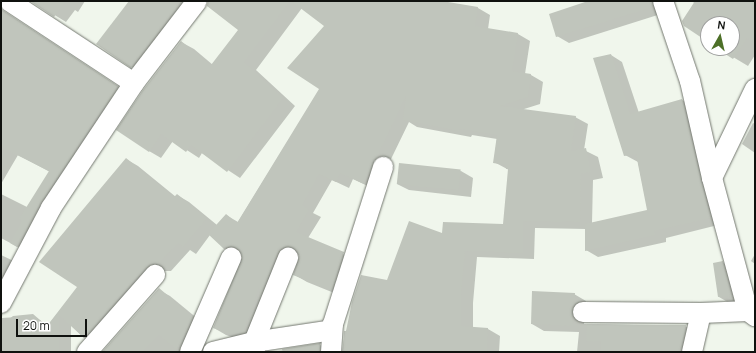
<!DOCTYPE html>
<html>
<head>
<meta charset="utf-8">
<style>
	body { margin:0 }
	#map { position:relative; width:756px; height:353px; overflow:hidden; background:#f0f6ec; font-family:Manrope,sans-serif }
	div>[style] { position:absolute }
	.shadow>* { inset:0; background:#0003 }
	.building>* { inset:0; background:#c0c5bc; transform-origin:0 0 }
	.roads { filter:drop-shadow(0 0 1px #73776f) drop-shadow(0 0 1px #73776f) }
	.street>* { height:20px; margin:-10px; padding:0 10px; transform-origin:10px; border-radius:10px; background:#fff }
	span { translate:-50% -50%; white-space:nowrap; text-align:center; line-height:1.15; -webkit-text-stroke:3px #fff; paint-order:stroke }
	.frame { position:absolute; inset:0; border:2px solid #10120f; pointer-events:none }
	.north { position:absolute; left:700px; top:16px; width:40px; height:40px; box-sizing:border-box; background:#fff; border:1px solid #9fa09f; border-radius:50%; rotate:8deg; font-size:11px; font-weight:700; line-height:16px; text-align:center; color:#10120f }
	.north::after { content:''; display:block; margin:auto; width:14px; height:18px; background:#4d7028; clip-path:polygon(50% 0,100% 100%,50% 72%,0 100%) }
	.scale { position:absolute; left:16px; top:319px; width:71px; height:18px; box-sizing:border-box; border:2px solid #10120f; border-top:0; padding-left:5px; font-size:12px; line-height:14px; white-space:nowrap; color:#10120f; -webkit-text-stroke:3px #fff; paint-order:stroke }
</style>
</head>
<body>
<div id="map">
	<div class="shadow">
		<div style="clip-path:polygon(32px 1px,85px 1px,78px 12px,75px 10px,66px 22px)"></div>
		<div style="clip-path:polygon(130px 1px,200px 1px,144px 74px,132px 67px)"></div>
		<div style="clip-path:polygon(208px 1px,436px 1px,478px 8px,490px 15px,488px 29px,518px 34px,530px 41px,525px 74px,531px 75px,543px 82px,540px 104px,521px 110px,575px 117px,588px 124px,584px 150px,598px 157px,603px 178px,593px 180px,592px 223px,648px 211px,638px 162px,625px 155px,611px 55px,622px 62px,639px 113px,682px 100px,694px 107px,722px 224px,666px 238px,666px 242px,598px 257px,586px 250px,586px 229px,535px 228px,534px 259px,477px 257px,473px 303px,473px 328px,488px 329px,500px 336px,499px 352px,342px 352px,345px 332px,388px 282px,443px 234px,504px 225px,509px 170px,494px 162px,497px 139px,472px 135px,471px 137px,417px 127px,409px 122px,376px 190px,353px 179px,349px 188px,332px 180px,313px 213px,321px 217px,308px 238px,356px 260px,344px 297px,307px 282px,295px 275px,300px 262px,299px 255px,294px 255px,246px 342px,226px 335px,214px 328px,243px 256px,242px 254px,237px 255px,225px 248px,210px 235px,196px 254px,190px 250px,171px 271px,164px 271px,159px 274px,96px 345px,84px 338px,71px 325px,71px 352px,1px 352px,1px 255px,22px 265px,3px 305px,2px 318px,33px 316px,48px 325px,79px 287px,126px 159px,138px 166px,176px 197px,177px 195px,189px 202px,217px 225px,226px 215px,238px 222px,320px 89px,325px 25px,302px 8px,256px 70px,295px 106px,240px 178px,202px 153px,199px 158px,173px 141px,161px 158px,149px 151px,181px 42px,194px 49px,213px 65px,240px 30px)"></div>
		<div style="clip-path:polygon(593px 1px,665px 1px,664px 13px,569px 43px,557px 36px)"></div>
		<div style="clip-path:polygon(690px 1px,755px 1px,755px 55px,748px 66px,718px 48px,732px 48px,732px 24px,708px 24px,708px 41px,695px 3px)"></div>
		<div style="clip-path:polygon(26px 26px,129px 94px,29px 253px,1px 238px,1px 194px,27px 207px,50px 172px,18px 155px,1px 184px,1px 43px)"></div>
		<div style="clip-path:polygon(753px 123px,755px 124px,755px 153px,742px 144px)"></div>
		<div style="clip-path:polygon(461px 171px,473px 178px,471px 197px,409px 190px,397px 184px)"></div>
		<div style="clip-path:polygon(755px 254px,755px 264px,751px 261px)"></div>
		<div style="clip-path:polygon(722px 262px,734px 269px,743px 302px,731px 304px,719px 297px)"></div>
		<div style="clip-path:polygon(159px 290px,170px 296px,204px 324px,191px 352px,104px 352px)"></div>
		<div style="clip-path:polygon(574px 294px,586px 301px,584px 324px,685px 326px,697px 333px,693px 352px,577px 352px,579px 332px,544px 331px,532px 324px)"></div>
		<div style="clip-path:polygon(320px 345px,332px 352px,271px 352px)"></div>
	</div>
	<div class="building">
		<div style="clip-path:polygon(30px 1px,66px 1px,54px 17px)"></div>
		<div style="clip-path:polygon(129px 1px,170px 1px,178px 7px,131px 68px,96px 44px)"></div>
		<div style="clip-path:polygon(208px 1px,290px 1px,244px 62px,283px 98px,227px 172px,191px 145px,186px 152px,161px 134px,149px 152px,116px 130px,143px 90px,181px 41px,211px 65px,238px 30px,207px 6px)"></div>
		<div style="clip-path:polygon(291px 1px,442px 1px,478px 7px,475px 26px,518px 33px,512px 71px,531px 74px,528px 97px,500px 106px,576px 116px,571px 151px,586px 148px,591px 172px,581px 174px,580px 222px,523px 221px,523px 253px,465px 251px,461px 295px,461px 326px,488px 328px,487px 352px,343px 352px,344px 331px,346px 331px,352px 302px,361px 275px,387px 280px,409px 221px,442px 233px,443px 222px,503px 224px,508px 169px,506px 169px,506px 165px,493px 163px,497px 135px,460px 129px,459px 131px,403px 120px,406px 96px,364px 184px,340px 173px,336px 182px,319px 174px,302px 205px,309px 210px,296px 232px,344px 252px,332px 291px,293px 275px,299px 256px,293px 248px,286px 247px,281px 249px,277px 254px,261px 295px,259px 287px,243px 333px,233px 335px,213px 328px,242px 257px,240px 252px,236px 248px,230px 247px,224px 249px,208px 234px,226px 214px,237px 223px,319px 89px,287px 68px,324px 26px)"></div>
		<div style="clip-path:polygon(588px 1px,652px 1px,653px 7px,556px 37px,549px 14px)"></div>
		<div style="clip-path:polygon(695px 1px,755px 1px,755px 42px,747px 38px,733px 59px,716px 48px,732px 48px,732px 24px,708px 24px,708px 42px,684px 26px,682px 21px)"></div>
		<div style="clip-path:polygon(1px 9px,118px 86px,41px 202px,17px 247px,10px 243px,22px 221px,19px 219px,49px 171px,1px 147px)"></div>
		<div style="clip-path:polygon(611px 54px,630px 114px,682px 99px,711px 218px,654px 231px,655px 235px,585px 251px,585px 224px,647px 210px,636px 154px,624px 156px,593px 58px)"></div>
		<div style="clip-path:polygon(126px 158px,174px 197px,177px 194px,207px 218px,183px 247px,178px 243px,158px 264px,152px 264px,146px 267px,84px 338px,59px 315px,59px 352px,2px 352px,2px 325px,13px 316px,33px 314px,47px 326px,77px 287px,39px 262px)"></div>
		<div style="left:399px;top:163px;width:62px;height:21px;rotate:6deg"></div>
		<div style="clip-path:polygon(723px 261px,732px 296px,718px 297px,713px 263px)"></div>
		<div style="clip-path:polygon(159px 288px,193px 317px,181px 343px,176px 349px,159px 335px,142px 352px,102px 352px)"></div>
		<div style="clip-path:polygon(532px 291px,575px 293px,574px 305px,572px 312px,573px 326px,531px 324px)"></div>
		<div style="clip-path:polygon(587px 324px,657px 325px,686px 325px,681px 352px,600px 352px,601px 342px,586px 341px)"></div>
		<div style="clip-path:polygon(320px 343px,320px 352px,283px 352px,282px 349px)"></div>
	</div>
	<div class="roads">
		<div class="street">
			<div style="left:9px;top:1px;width:149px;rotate:33.3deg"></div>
			<div style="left:663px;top:1px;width:84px;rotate:71.4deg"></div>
			<div style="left:690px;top:81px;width:99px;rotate:77.2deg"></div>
			<div style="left:712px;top:178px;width:138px;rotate:74.9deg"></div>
			<div style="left:748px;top:311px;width:9px;rotate:36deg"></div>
			<div style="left:712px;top:178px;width:99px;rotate:-64.2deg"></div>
			<div style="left:1px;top:303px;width:107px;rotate:-62.2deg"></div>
			<div style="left:51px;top:208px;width:150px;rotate:-56.4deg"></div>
			<div style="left:134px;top:83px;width:103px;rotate:-52.5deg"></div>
			<div style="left:583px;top:312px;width:118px;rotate:0.5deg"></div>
			<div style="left:701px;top:313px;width:47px;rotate:-2.4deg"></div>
			<div style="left:87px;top:352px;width:103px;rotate:-48.6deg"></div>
			<div style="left:190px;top:352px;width:103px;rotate:-66.4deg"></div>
			<div style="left:213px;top:352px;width:42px;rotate:-13.7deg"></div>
			<div style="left:254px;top:342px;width:79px;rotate:-8.7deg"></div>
			<div style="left:255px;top:352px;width:10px;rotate:-96deg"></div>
			<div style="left:254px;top:342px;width:91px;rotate:-68deg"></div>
			<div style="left:331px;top:352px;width:28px;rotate:-86deg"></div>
			<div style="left:333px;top:324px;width:165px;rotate:-72.3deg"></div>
			<div style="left:692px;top:352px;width:40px;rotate:-77deg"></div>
		</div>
	</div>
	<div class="frame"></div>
	<div class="north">N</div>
	<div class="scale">20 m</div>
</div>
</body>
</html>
